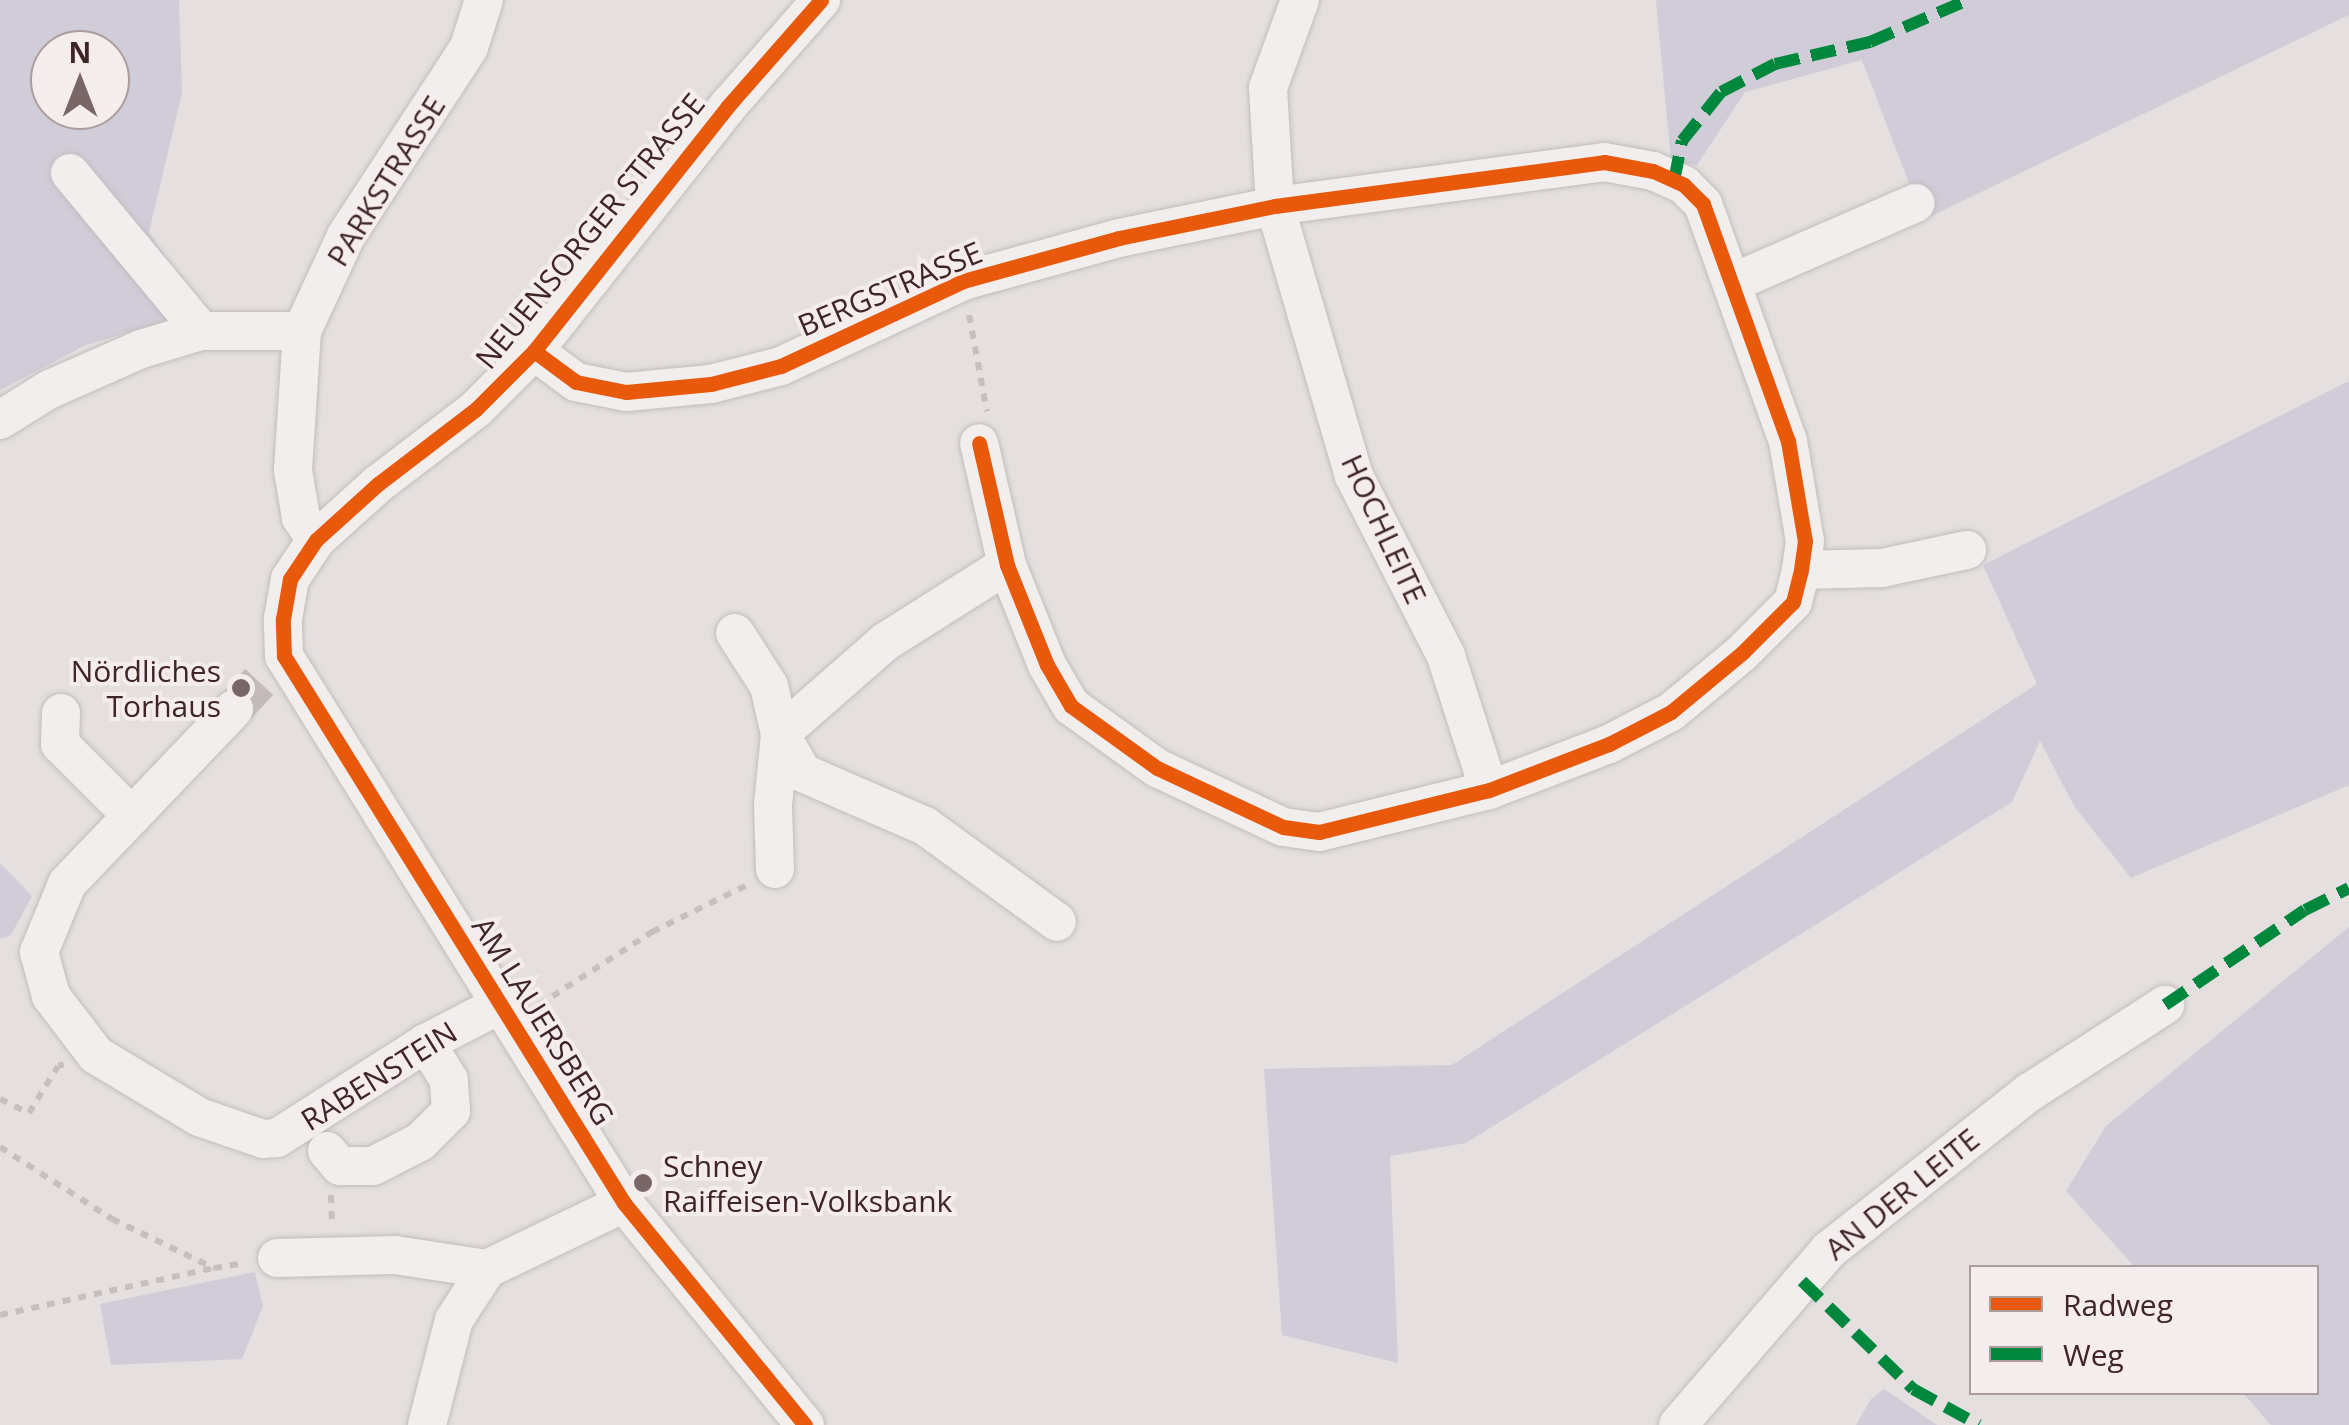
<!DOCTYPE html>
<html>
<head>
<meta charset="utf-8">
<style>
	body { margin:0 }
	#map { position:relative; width:2349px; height:1425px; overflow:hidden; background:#e5dfdf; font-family:"Open Sans",sans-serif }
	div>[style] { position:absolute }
	.green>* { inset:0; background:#d0ccd8 }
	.minor-tunnel>* { height:38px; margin-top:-19px; transform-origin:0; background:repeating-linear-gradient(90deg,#c4baba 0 38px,transparent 0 57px) }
	.path>* { height:6px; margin-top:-3px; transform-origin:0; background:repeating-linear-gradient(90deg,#c5bfbf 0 8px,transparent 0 16px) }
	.roads { filter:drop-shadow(0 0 2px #c3bcbc) drop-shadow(0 0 2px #c3bcbc) }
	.minor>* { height:38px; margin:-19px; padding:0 19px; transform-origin:19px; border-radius:19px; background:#f2eeee }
	.quiet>* { height:12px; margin-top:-6px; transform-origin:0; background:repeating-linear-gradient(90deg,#00873e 0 25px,transparent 0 37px) }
	.cycleway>* { height:15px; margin:-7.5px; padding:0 7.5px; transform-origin:7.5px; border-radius:7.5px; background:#e8590c }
	.dots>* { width:28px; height:28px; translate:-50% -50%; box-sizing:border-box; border:5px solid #f5eced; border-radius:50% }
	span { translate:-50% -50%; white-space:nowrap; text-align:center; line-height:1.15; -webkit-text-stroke:8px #f5eced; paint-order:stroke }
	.street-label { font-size:30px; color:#3f2526 }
	.poi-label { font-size:30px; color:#3f2526 }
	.right { translate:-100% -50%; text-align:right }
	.left { translate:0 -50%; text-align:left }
	.legend { position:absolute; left:1969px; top:1265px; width:350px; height:130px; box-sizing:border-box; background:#f5eced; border:2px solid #ac9c9d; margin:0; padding:12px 18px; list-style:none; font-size:30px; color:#3f2526 }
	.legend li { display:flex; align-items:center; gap:20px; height:50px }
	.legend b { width:50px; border:2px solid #ac9c9d }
	.north { position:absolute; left:30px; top:30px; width:100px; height:100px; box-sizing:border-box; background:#f5eced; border:2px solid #ac9c9d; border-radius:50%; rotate:0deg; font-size:28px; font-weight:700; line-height:40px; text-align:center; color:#3f2526 }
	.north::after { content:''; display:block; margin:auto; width:35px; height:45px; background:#796667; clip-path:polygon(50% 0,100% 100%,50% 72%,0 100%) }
</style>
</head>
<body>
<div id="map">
	<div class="green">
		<div style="clip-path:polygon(evenodd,0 0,179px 0,182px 93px,149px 232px,200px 311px,86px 345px,0 390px,0 0,50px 50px,110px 50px,110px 110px,50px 110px,50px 50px)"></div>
		<div style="clip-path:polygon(1656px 0,2349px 0,2349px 15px,1923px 220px,1862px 60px,1745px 92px,1697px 165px,1671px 161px)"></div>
		<div style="clip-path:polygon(2349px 381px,2349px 785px,2131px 878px,2074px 806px,2040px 741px,2012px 802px,1466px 1143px,1390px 1156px,1398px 1363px,1282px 1335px,1264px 1069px,1452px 1065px,2037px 684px,1983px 565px)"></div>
		<div style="clip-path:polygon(0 863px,32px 896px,11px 935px,0 939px)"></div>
		<div style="clip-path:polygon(2349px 927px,2349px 1425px,2271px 1425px,2243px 1393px,2316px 1392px,2316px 1268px,2135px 1267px,2066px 1191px,2106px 1126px)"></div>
		<div style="clip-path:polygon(255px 1272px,263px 1306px,242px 1359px,111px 1365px,100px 1304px)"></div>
		<div style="clip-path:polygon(1884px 1389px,1937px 1425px,1856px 1425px,1871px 1399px)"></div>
	</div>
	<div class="minor-tunnel">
		<div style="left:234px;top:709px;width:37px;rotate:-47deg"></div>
	</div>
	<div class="path">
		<div style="left:969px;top:315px;width:98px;rotate:79.4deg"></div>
		<div style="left:539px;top:1005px;width:135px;rotate:-32.9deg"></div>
		<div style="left:652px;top:932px;width:108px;rotate:-26.3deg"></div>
		<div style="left:0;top:1099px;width:32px;rotate:26deg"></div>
		<div style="left:29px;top:1113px;width:55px;rotate:-58.3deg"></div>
		<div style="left:58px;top:1066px;width:6px;rotate:-18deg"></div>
		<div style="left:0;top:1147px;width:133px;rotate:32.7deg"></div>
		<div style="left:112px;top:1219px;width:113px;rotate:25.7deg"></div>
		<div style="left:214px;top:1268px;width:32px;rotate:-9deg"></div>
		<div style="left:331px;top:1195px;width:27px;rotate:88deg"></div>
		<div style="left:0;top:1315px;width:218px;rotate:-12.4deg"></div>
	</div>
	<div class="roads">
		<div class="minor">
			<div style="left:1300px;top:0;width:94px;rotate:110deg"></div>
			<div style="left:1268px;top:88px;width:118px;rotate:86.6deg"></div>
			<div style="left:1275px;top:206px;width:281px;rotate:73.7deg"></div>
			<div style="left:1354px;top:476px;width:202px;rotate:62.9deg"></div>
			<div style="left:1446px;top:656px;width:141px;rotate:72.2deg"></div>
			<div style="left:70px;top:173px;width:205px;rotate:50.3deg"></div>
			<div style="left:1734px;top:282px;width:198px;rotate:-23.5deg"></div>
			<div style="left:534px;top:351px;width:52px;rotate:36.4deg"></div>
			<div style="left:576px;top:382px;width:51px;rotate:11.3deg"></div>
			<div style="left:626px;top:392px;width:85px;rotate:-5.4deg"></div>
			<div style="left:711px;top:384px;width:72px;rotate:-14.4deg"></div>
			<div style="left:781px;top:366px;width:201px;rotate:-25deg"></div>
			<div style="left:963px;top:281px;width:162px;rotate:-15.4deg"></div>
			<div style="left:1119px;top:238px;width:159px;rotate:-11.6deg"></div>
			<div style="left:1275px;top:206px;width:332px;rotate:-7.6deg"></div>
			<div style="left:1604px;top:162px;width:50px;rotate:10.4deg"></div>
			<div style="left:1653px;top:171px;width:34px;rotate:24deg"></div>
			<div style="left:1684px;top:185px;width:27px;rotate:45deg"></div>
			<div style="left:1703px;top:204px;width:252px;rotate:70.3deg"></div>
			<div style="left:1788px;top:441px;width:101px;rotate:80.4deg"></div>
			<div style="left:1805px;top:541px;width:29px;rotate:98deg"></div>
			<div style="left:1801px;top:570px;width:33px;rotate:104deg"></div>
			<div style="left:1793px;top:602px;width:72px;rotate:135deg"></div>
			<div style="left:1742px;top:653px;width:92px;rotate:140.3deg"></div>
			<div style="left:1671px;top:712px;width:70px;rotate:152.7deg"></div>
			<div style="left:1609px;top:744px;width:129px;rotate:159deg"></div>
			<div style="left:1489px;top:790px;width:175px;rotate:166.1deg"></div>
			<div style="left:1319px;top:832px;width:36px;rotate:-172deg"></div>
			<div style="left:1283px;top:827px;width:139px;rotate:-154.9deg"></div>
			<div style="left:1157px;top:768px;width:106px;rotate:-144.2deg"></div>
			<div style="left:1071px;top:706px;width:48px;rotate:-120.3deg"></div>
			<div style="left:1047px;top:665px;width:108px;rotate:-111.8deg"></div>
			<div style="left:1007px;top:565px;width:125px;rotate:-102.9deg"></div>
			<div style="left:0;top:420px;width:57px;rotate:-32deg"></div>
			<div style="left:48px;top:390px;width:102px;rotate:-23.8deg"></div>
			<div style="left:141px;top:349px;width:63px;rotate:-16.7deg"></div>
			<div style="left:201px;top:331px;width:101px"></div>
			<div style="left:316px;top:540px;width:27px;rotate:-124deg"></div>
			<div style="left:301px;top:518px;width:49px;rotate:-99.5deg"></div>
			<div style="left:293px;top:470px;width:139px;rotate:-86.3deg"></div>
			<div style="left:302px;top:331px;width:105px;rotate:-65.1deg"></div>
			<div style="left:346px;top:236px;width:225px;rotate:-56.9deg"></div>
			<div style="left:469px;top:47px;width:49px;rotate:-72.3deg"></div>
			<div style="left:1801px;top:570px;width:81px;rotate:-1.4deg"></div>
			<div style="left:1882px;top:568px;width:87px;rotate:-12deg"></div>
			<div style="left:735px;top:633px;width:63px;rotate:57.3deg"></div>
			<div style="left:769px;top:686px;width:49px;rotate:77.1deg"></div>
			<div style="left:780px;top:734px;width:72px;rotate:95.6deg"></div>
			<div style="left:773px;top:806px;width:63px;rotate:88.2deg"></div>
			<div style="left:234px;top:709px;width:242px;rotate:133.7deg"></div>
			<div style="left:67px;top:884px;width:74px;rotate:112.4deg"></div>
			<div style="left:39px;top:952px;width:46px;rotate:74.7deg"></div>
			<div style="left:51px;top:996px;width:74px;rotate:52.7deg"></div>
			<div style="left:96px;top:1055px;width:120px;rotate:31deg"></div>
			<div style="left:199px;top:1117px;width:68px;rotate:19deg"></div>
			<div style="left:263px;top:1139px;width:14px;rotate:-4deg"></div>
			<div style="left:277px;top:1138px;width:177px;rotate:-32.5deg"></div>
			<div style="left:426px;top:1043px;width:85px;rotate:-27.5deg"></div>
			<div style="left:61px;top:713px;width:31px;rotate:92deg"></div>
			<div style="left:60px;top:744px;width:102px;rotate:45deg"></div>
			<div style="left:780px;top:734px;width:45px;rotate:59.5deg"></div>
			<div style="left:803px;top:773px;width:133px;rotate:23.5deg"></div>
			<div style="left:925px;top:826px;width:163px;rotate:36deg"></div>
			<div style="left:780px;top:734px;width:140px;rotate:-41.2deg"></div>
			<div style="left:885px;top:642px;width:144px;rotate:-32.3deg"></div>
			<div style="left:327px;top:1151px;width:20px;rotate:49deg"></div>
			<div style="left:340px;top:1166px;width:33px"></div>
			<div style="left:373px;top:1166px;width:53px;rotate:-27.1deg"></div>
			<div style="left:420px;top:1142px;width:44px;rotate:-45deg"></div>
			<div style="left:451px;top:1111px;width:31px;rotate:-94deg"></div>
			<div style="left:449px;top:1080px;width:44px;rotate:-121.9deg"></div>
			<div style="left:277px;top:1258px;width:118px;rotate:-1.5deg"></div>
			<div style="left:395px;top:1255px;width:93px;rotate:8.7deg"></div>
			<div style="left:427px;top:1425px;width:108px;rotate:-75.6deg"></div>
			<div style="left:454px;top:1320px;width:61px;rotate:-57.1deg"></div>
			<div style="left:487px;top:1269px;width:152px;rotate:-25.7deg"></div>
			<div style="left:805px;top:1425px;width:286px;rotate:-129.2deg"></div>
			<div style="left:624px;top:1203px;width:644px;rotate:-121.86deg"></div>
			<div style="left:284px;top:656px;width:37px;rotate:-92deg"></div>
			<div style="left:283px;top:619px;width:41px;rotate:-80.1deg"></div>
			<div style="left:290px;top:579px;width:47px;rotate:-56.3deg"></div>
			<div style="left:316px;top:540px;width:84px;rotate:-42.1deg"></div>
			<div style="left:378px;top:484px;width:123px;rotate:-37.4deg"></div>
			<div style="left:476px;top:409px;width:82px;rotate:-45deg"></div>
			<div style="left:534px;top:351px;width:313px;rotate:-51.6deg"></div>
			<div style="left:728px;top:106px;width:141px;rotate:-48.7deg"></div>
			<div style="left:1678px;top:1425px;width:231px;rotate:-49.2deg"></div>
			<div style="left:1829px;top:1250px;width:256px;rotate:-38.2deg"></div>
			<div style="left:2030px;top:1092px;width:161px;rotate:-32.8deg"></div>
		</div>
	</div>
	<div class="quiet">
		<div style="left:1674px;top:181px;width:41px;rotate:-78.7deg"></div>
		<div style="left:1682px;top:141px;width:63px;rotate:-51.5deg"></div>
		<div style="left:1721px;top:92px;width:61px;rotate:-27.4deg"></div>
		<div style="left:1775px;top:64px;width:98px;rotate:-13deg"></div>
		<div style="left:1870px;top:42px;width:107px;rotate:-23.2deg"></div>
		<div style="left:2165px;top:1005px;width:169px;rotate:-34.2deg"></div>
		<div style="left:2305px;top:910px;width:49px;rotate:-26.6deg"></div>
		<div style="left:1802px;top:1281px;width:155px;rotate:44.2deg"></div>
		<div style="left:1913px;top:1389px;width:75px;rotate:28.6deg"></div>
	</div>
	<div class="cycleway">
		<div style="left:534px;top:351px;width:52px;rotate:36.4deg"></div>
		<div style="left:576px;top:382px;width:51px;rotate:11.3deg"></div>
		<div style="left:626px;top:392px;width:85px;rotate:-5.4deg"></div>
		<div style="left:711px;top:384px;width:72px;rotate:-14.4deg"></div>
		<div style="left:781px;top:366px;width:201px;rotate:-25deg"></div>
		<div style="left:963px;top:281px;width:162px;rotate:-15.4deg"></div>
		<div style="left:1119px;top:238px;width:159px;rotate:-11.6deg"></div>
		<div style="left:1275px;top:206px;width:332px;rotate:-7.6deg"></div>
		<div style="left:1604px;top:162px;width:50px;rotate:10.4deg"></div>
		<div style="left:1653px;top:171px;width:34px;rotate:24deg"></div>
		<div style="left:1684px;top:185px;width:27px;rotate:45deg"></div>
		<div style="left:1703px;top:204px;width:252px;rotate:70.3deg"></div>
		<div style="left:1788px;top:441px;width:101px;rotate:80.4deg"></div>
		<div style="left:1805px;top:541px;width:29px;rotate:98deg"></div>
		<div style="left:1801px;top:570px;width:33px;rotate:104deg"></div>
		<div style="left:1793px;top:602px;width:72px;rotate:135deg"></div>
		<div style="left:1742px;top:653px;width:92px;rotate:140.3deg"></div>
		<div style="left:1671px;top:712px;width:70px;rotate:152.7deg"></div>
		<div style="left:1609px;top:744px;width:129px;rotate:159deg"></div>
		<div style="left:1489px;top:790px;width:175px;rotate:166.1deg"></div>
		<div style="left:1319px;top:832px;width:36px;rotate:-172deg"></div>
		<div style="left:1283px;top:827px;width:139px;rotate:-154.9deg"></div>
		<div style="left:1157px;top:768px;width:106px;rotate:-144.2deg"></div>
		<div style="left:1071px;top:706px;width:48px;rotate:-120.3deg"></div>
		<div style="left:1047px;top:665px;width:108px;rotate:-111.8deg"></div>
		<div style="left:1007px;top:565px;width:125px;rotate:-102.9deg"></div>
		<div style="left:805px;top:1425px;width:286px;rotate:-129.2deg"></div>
		<div style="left:624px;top:1203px;width:644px;rotate:-121.86deg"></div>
		<div style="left:284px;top:656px;width:37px;rotate:-92deg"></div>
		<div style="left:283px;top:619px;width:41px;rotate:-80.1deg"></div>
		<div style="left:290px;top:579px;width:47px;rotate:-56.3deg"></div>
		<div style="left:316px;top:540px;width:84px;rotate:-42.1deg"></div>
		<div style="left:378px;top:484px;width:123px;rotate:-37.4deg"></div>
		<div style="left:476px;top:409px;width:82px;rotate:-45deg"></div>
		<div style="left:534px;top:351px;width:313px;rotate:-51.6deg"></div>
		<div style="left:728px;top:106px;width:141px;rotate:-48.7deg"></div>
	</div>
	<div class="dots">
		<div style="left:241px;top:688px;background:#796667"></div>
		<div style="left:643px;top:1183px;background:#796667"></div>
	</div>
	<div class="street-label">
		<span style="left:386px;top:181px;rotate:-58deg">PARKSTRASSE</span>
		<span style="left:590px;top:231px;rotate:-51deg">NEUENSORGER STRASSE</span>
		<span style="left:890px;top:289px;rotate:-23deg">BERGSTRASSE</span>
		<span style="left:1384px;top:529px;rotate:65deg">HOCHLEITE</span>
		<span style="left:543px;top:1021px;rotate:58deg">AM LAUERSBERG</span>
		<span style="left:379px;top:1076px;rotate:-32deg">RABENSTEIN</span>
		<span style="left:1902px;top:1194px;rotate:-39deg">AN DER LEITE</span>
	</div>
	<div class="poi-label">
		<span class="right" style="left:221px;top:688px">Nördliches<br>Torhaus</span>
		<span class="left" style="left:663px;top:1183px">Schney<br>Raiffeisen-Volksbank</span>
	</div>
	<ul class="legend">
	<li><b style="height:12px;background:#e8590c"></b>Radweg</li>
	<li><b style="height:12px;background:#00873e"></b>Weg</li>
	</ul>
	<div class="north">N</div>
</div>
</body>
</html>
